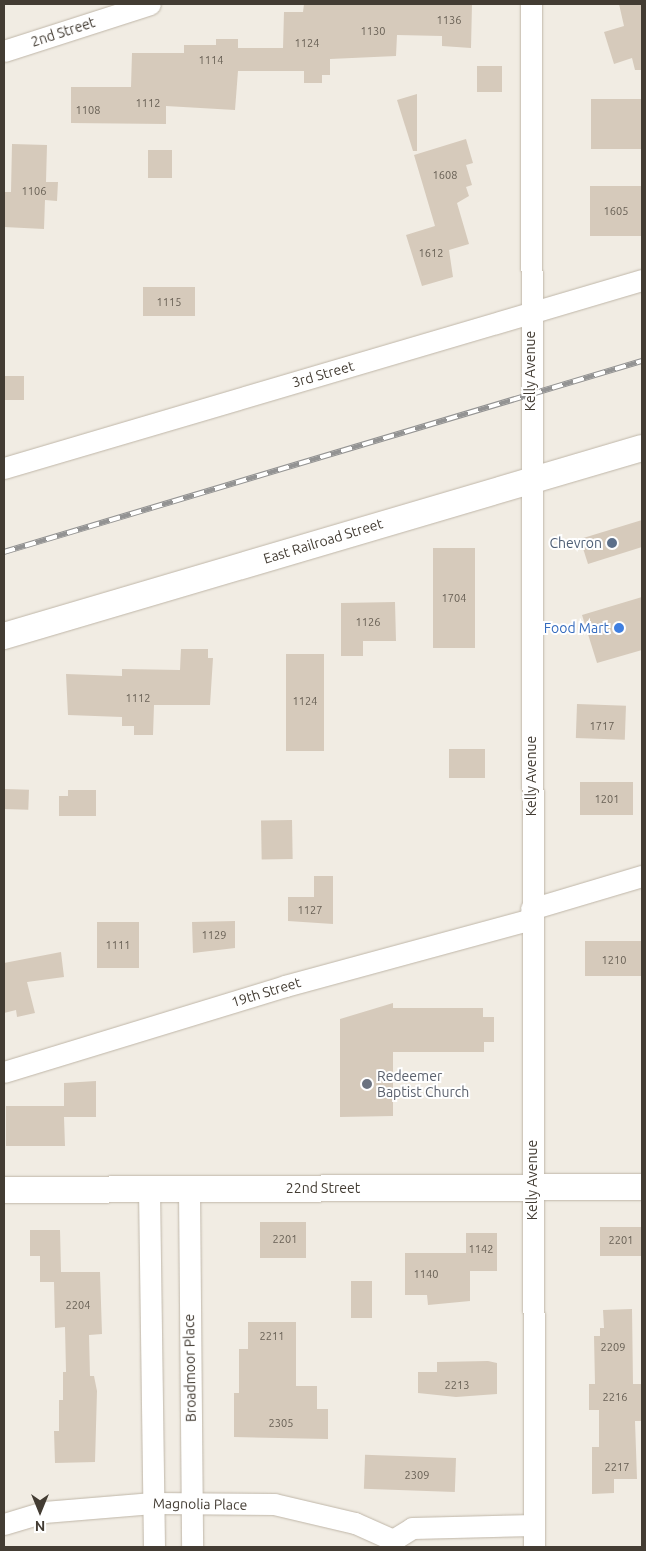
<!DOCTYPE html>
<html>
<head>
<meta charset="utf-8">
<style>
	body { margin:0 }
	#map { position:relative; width:646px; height:1551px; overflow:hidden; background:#f1ece3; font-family:Ubuntu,sans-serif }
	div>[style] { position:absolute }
	.building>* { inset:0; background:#d6cabb; transform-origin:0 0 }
	.roads { filter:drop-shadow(0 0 1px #bfb6a8) drop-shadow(0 0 1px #bfb6a8) }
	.minor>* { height:21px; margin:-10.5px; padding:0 10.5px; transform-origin:10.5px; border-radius:10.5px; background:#fff }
	.tertiary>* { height:26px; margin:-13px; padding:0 13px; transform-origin:13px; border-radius:13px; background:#fff }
	.rail>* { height:5.5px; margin-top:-2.75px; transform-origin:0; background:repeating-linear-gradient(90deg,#fff 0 11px,#939393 0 22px); box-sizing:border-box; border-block:1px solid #939393 }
	.dots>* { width:14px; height:14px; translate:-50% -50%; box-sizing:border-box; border:2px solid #fff; border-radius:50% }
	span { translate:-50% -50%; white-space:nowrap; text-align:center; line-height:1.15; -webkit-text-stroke:4px #fff; paint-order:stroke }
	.number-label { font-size:11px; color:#686055 }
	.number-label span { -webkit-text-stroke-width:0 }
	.street-label { font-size:14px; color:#433c33 }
	.service-label { font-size:14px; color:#4e5e75 }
	.right { translate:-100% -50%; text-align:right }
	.shop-label { font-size:14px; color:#366cbe }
	.worship-label { font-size:14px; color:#5b616d }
	.left { translate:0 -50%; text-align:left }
	.frame { position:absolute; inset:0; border:5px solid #433c33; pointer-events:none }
	.north { position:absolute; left:15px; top:1486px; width:50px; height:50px; -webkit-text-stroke:4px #fff; paint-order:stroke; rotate:180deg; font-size:14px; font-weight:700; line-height:20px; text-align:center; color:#433c33 }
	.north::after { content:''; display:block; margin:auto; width:18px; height:22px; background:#433c33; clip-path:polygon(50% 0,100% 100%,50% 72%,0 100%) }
</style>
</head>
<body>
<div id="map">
	<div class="building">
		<div style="clip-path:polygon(304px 4px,472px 4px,471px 48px,442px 46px,442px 36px,397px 35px,396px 56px,330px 59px,330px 75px,322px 75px,322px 83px,304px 83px,304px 71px,238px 71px,235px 110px,166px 106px,166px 124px,71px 123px,71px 87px,131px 87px,132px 53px,184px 53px,184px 45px,216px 45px,216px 39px,238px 39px,238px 48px,283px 48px,284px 12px,303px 12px)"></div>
		<div style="clip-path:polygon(619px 4px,642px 4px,642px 70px,635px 70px,632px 58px,614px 64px,604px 32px,624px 26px)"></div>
		<div style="left:477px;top:66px;width:25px;height:26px"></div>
		<div style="clip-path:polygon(417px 94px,417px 151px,413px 151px,397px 100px)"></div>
		<div style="left:642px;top:99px;width:50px;height:51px;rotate:90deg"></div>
		<div style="clip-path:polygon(466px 139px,473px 163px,466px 165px,472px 185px,466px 187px,469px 196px,457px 203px,469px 244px,449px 250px,453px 277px,422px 286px,406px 235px,435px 226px,414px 155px)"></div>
		<div style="clip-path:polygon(12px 144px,47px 145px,46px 182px,58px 182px,57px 201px,45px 200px,44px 229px,4px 227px,4px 192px,11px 192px)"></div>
		<div style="left:148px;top:150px;width:24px;height:28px"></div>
		<div style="left:590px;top:186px;width:52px;height:50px"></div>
		<div style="left:143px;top:287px;width:52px;height:29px"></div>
		<div style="left:4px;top:376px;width:20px;height:24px"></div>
		<div style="clip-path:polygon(642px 520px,642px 547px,588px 564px,580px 539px)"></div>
		<div style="left:433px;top:548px;width:42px;height:100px"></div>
		<div style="clip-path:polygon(642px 597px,642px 650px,597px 663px,582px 615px)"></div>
		<div style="clip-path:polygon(395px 602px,396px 641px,363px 641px,363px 656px,341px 656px,341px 603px)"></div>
		<div style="clip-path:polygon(181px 649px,208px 649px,208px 658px,213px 658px,210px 705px,154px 705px,153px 735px,134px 735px,134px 726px,122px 726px,122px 717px,68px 715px,66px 674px,122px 676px,122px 669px,180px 670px)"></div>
		<div style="left:286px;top:654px;width:38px;height:97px"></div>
		<div style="left:577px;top:704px;width:49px;height:34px;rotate:2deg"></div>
		<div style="left:449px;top:749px;width:36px;height:29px"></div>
		<div style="left:633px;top:782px;width:33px;height:53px;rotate:90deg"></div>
		<div style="left:4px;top:789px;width:25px;height:20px;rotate:2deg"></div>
		<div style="clip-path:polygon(68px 790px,96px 790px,96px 816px,59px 816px,59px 796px,68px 796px)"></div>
		<div style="left:292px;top:820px;width:39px;height:31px;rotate:89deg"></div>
		<div style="clip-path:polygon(314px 876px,333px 876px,333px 924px,288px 921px,288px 897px,314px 897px)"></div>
		<div style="clip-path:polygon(235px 921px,235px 948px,193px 953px,192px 922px)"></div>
		<div style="left:97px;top:922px;width:42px;height:46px"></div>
		<div style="left:642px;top:941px;width:35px;height:57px;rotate:90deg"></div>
		<div style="clip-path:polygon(61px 952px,64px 977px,27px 982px,35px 1013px,17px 1017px,16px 1010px,4px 1013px,4px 963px)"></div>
		<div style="clip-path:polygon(393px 1003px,393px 1008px,483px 1008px,483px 1017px,494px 1017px,494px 1042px,484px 1042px,484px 1052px,393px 1052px,393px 1116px,340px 1117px,340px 1019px)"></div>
		<div style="clip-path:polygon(96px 1081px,96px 1117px,64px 1117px,65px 1146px,6px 1146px,6px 1106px,64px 1106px,64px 1083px)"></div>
		<div style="left:260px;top:1222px;width:46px;height:36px"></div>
		<div style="left:600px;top:1227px;width:42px;height:29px"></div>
		<div style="clip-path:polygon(30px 1230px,60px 1230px,61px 1272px,100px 1272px,102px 1334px,89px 1335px,90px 1376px,94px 1376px,97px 1391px,95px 1462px,55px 1463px,54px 1431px,59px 1431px,59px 1400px,63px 1400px,63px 1372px,66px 1372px,65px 1327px,55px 1328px,54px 1282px,40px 1282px,40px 1256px,30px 1256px)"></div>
		<div style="clip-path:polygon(466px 1233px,497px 1233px,497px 1271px,470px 1271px,470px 1301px,428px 1305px,427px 1295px,405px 1295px,405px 1253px,466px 1253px)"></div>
		<div style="left:351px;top:1281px;width:21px;height:37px"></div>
		<div style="clip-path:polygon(632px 1309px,633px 1384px,642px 1384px,642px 1421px,635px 1421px,637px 1479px,614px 1479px,614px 1493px,592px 1494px,592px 1447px,599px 1447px,599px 1410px,589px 1410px,589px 1384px,595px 1384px,594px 1336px,600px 1336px,600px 1328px,604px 1328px,603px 1310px)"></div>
		<div style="clip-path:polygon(248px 1322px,296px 1322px,296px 1386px,317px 1386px,317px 1409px,328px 1409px,328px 1439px,234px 1437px,234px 1393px,239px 1393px,239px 1349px,248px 1349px)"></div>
		<div style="clip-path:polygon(488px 1361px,497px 1363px,497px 1394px,456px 1397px,418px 1393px,418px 1372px,437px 1372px,437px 1362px)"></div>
		<div style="left:456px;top:1458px;width:34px;height:91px;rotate:92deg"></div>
	</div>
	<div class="roads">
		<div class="minor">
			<div style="left:531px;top:4px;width:1543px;rotate:89.89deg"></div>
			<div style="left:4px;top:51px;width:153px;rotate:-17.8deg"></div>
			<div style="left:4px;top:468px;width:665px;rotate:-16.42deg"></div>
			<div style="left:531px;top:909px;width:116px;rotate:-16.6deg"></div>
			<div style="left:4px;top:1072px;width:294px;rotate:-17deg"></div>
			<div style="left:285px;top:986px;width:255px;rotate:-15.2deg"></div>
			<div style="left:149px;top:1189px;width:358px;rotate:89.2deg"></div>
			<div style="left:189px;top:1189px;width:358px;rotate:89.5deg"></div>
			<div style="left:4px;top:1524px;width:42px;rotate:-16.7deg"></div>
			<div style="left:44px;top:1512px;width:109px;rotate:-4.7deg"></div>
			<div style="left:153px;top:1503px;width:121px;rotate:0.5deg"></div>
			<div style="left:274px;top:1504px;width:83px;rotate:13.2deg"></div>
			<div style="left:355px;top:1523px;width:42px;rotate:24.1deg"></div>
			<div style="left:393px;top:1540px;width:22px;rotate:-32deg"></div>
			<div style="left:412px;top:1528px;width:122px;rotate:-1.4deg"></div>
		</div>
		<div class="tertiary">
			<div style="left:4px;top:636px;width:665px;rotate:-16.42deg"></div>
			<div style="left:4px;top:1190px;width:638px;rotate:-0.27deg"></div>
		</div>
	</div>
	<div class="rail">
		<div style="left:4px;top:552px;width:666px;rotate:-16.67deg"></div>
	</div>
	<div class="dots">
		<div style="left:612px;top:543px;background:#5c6f8a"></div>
		<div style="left:619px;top:628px;background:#3f7fe0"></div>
		<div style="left:367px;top:1084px;background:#6b7280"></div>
	</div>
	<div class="number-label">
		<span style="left:449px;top:20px">1136</span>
		<span style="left:373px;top:31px">1130</span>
		<span style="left:307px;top:43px">1124</span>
		<span style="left:211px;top:60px">1114</span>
		<span style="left:148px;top:103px">1112</span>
		<span style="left:88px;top:110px">1108</span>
		<span style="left:445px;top:175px">1608</span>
		<span style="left:34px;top:191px">1106</span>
		<span style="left:616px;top:211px">1605</span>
		<span style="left:431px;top:253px">1612</span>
		<span style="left:169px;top:302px">1115</span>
		<span style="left:454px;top:598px">1704</span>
		<span style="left:368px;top:622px">1126</span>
		<span style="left:138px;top:698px">1112</span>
		<span style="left:305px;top:701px">1124</span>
		<span style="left:602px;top:726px">1717</span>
		<span style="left:607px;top:799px">1201</span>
		<span style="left:310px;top:910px">1127</span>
		<span style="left:214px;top:935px">1129</span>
		<span style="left:118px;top:945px">1111</span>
		<span style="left:614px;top:960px">1210</span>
		<span style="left:285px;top:1239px">2201</span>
		<span style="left:621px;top:1240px">2201</span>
		<span style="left:481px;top:1249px">1142</span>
		<span style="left:426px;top:1274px">1140</span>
		<span style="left:78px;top:1305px">2204</span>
		<span style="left:272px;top:1336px">2211</span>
		<span style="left:613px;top:1347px">2209</span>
		<span style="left:457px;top:1385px">2213</span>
		<span style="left:615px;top:1397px">2216</span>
		<span style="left:281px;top:1423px">2305</span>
		<span style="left:617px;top:1467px">2217</span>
		<span style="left:417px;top:1475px">2309</span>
	</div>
	<div class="street-label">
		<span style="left:63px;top:32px;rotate:-18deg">2nd Street</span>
		<span style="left:530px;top:371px;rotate:-90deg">Kelly Avenue</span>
		<span style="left:323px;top:374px;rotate:-16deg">3rd Street</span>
		<span style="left:323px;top:541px;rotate:-17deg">East Railroad Street</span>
		<span style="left:531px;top:776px;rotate:-90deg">Kelly Avenue</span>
		<span style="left:266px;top:992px;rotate:-17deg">19th Street</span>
		<span style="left:532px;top:1180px;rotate:-90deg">Kelly Avenue</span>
		<span style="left:323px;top:1188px">22nd Street</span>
		<span style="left:190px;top:1368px;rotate:-91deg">Broadmoor Place</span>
		<span style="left:200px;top:1504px;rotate:1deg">Magnolia Place</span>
	</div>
	<div class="service-label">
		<span class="right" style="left:602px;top:543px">Chevron</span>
	</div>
	<div class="shop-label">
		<span class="right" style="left:609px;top:628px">Food Mart</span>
	</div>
	<div class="worship-label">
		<span class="left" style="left:377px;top:1084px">Redeemer<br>Baptist Church</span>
	</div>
	<div class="frame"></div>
	<div class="north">N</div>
</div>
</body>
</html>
